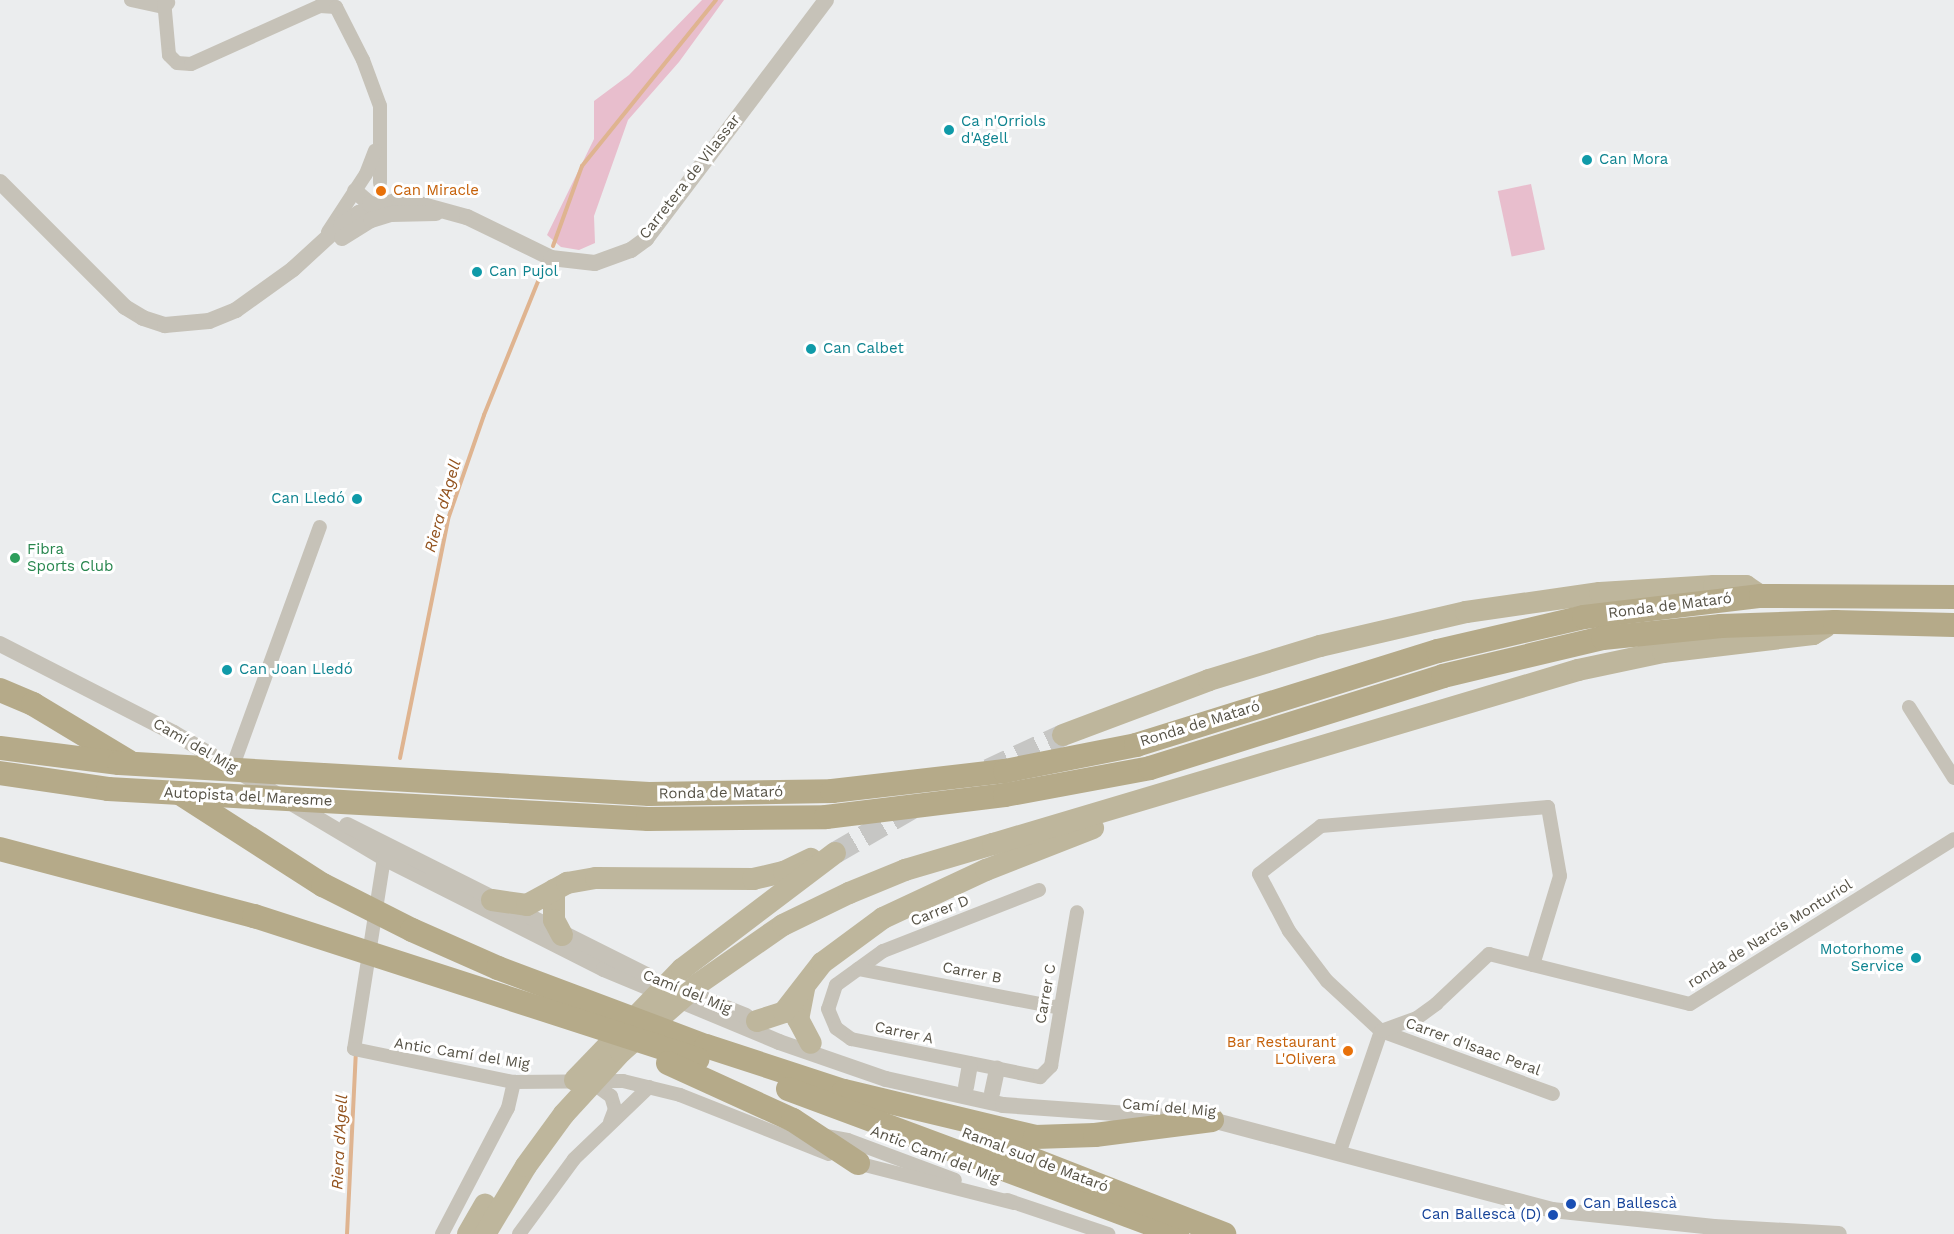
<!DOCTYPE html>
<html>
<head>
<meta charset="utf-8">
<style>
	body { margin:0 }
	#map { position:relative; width:1954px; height:1234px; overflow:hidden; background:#ebedee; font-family:"Work Sans",sans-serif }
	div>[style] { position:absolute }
	.green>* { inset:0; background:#e8becd; transform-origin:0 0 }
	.stream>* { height:4px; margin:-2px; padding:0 2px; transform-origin:2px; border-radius:2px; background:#dfb490 }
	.trunk-tunnel>* { height:22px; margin-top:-11px; transform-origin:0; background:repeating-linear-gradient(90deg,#c6c6c4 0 22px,transparent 0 33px) }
	.minor>* { height:14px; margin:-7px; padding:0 7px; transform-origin:7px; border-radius:7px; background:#c6c2b8 }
	.tertiary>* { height:16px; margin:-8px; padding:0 8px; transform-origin:8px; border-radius:8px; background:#c6c2b8 }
	.trunk>* { height:22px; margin:-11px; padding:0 11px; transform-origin:11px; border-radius:11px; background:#beb69c }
	.motorway>* { height:24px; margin:-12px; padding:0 12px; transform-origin:12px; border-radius:12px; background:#b5aa89 }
	.dots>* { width:16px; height:16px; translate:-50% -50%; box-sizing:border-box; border:3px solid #fff; border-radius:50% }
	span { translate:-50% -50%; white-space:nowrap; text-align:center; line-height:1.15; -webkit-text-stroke:6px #fff; paint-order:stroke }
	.culture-label { font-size:15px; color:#0d838f }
	.left { translate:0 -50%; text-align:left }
	.right { translate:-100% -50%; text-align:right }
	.street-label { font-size:15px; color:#565246 }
	.food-label { font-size:15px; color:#c56008 }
	.leisure-label { font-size:15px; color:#27864d }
	.transit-label { font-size:15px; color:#164399 }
	.water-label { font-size:16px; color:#92521d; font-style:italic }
</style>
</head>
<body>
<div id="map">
	<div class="green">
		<div style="clip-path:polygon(702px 0,724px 0,679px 62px,628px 120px,594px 216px,595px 243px,579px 250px,561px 247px,547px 235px,594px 139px,594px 101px,629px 75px)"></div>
		<div style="left:1531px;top:184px;width:67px;height:34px;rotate:78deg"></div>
	</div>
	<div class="stream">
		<div style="left:553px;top:246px;width:85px;rotate:-70.1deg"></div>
		<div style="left:582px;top:166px;width:213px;rotate:-51.1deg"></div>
		<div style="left:400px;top:758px;width:244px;rotate:-78.6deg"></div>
		<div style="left:448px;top:519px;width:110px;rotate:-70.9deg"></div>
		<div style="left:484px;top:415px;width:157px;rotate:-68deg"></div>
		<div style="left:347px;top:1234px;width:182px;rotate:-87.2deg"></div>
	</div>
	<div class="trunk-tunnel">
		<div style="left:988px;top:770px;width:83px;rotate:-25deg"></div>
		<div style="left:835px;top:853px;width:94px;rotate:-30.1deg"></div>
	</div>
	<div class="minor">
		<div style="left:131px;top:0;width:34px;rotate:12deg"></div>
		<div style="left:164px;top:7px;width:6px;rotate:-45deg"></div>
		<div style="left:164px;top:0;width:55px;rotate:84.8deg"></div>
		<div style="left:169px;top:55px;width:11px;rotate:45deg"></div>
		<div style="left:177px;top:63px;width:14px;rotate:4deg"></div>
		<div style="left:191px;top:64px;width:141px;rotate:-24.2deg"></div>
		<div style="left:320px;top:6px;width:16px;rotate:4deg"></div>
		<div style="left:336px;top:7px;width:59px;rotate:63deg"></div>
		<div style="left:363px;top:60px;width:49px;rotate:69.7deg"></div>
		<div style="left:380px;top:106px;width:77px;rotate:90deg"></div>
		<div style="left:328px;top:232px;width:69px;rotate:-56.8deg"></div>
		<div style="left:366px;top:174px;width:25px;rotate:-69deg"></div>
		<div style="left:1909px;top:707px;width:84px;rotate:57.6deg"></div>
		<div style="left:235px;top:760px;width:248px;rotate:-70deg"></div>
		<div style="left:384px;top:858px;width:193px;rotate:98.9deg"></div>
		<div style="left:354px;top:1049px;width:163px;rotate:11.7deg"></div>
		<div style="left:514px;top:1082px;width:109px;rotate:-0.5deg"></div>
		<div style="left:623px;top:1081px;width:59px;rotate:13.8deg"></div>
		<div style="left:680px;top:1095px;width:160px;rotate:21.6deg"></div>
		<div style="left:1039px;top:890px;width:168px;rotate:158.6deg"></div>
		<div style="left:883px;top:951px;width:58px;rotate:144.1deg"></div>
		<div style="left:836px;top:985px;width:25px;rotate:108deg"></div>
		<div style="left:828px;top:1009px;width:21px;rotate:67deg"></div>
		<div style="left:836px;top:1028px;width:19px;rotate:36deg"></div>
		<div style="left:851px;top:1039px;width:193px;rotate:11.4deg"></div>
		<div style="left:1040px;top:1077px;width:16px;rotate:-45deg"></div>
		<div style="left:1051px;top:1066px;width:156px;rotate:-80.4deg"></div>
		<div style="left:1533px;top:965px;width:93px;rotate:-73.1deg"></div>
		<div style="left:1560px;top:876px;width:70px;rotate:-99.9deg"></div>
		<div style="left:1548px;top:807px;width:228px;rotate:175.2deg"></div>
		<div style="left:1321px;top:826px;width:78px;rotate:142.3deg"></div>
		<div style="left:1259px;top:874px;width:64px;rotate:62.2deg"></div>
		<div style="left:1289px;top:931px;width:63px;rotate:52.8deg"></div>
		<div style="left:1327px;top:981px;width:74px;rotate:42.8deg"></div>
		<div style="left:1381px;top:1031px;width:183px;rotate:20.1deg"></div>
		<div style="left:858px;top:969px;width:206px;rotate:10.9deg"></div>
		<div style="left:590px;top:1081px;width:26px;rotate:36deg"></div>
		<div style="left:611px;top:1096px;width:14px;rotate:73deg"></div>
		<div style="left:615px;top:1109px;width:14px;rotate:111deg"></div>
		<div style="left:826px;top:1136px;width:22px;rotate:10deg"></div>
		<div style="left:848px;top:1140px;width:114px;rotate:20.5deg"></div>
		<div style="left:1342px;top:1145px;width:120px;rotate:-71.1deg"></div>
		<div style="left:1381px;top:1031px;width:38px;rotate:-20deg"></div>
		<div style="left:1417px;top:1018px;width:24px;rotate:-36deg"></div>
		<div style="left:1436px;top:1004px;width:73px;rotate:-43.3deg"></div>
		<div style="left:1489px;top:954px;width:207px;rotate:14deg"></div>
		<div style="left:1690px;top:1004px;width:311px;rotate:-32deg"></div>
		<div style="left:853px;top:1162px;width:166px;rotate:14.3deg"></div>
		<div style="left:1007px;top:1200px;width:107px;rotate:18.6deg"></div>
		<div style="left:442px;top:1234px;width:142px;rotate:-62.4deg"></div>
		<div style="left:508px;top:1108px;width:27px;rotate:-77deg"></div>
		<div style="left:519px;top:1234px;width:93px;rotate:-53.7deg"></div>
		<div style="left:574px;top:1159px;width:104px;rotate:-43.8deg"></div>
	</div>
	<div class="tertiary">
		<div style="left:0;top:182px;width:177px;rotate:45deg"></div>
		<div style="left:125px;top:307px;width:21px;rotate:31deg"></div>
		<div style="left:143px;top:318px;width:23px;rotate:18deg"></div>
		<div style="left:165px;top:325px;width:44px;rotate:-5.2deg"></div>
		<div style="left:209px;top:321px;width:29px;rotate:-22deg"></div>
		<div style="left:236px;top:310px;width:70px;rotate:-35.7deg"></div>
		<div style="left:293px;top:269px;width:65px;rotate:-42.5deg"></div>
		<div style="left:341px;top:225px;width:22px;rotate:-34deg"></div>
		<div style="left:359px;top:213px;width:44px;rotate:-18.4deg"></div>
		<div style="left:401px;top:199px;width:68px;rotate:15.3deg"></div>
		<div style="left:467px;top:217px;width:93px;rotate:26deg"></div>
		<div style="left:551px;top:258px;width:44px;rotate:6.5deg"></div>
		<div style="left:595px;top:263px;width:38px;rotate:-20deg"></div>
		<div style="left:631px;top:250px;width:19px;rotate:-36deg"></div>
		<div style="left:646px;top:239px;width:299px;rotate:-53deg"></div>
		<div style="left:355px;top:191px;width:20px;rotate:41deg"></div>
		<div style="left:370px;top:204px;width:15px;rotate:8deg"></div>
		<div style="left:342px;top:238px;width:34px;rotate:-32deg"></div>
		<div style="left:371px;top:220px;width:21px;rotate:-17deg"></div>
		<div style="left:391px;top:214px;width:45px;rotate:-1.3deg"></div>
		<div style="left:0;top:644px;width:195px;rotate:27.1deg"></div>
		<div style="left:174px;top:733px;width:244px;rotate:30.8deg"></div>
		<div style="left:384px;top:858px;width:246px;rotate:26.8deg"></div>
		<div style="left:604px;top:969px;width:190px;rotate:22.6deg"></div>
		<div style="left:779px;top:1042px;width:113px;rotate:19.1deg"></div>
		<div style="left:886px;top:1079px;width:120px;rotate:12.5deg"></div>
		<div style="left:1003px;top:1105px;width:210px;rotate:4.1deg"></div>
		<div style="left:1212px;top:1120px;width:352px;rotate:14.8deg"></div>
		<div style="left:1552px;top:1210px;width:163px;rotate:6deg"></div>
		<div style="left:1714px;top:1227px;width:125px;rotate:3.2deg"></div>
		<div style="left:347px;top:825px;width:338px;rotate:26.6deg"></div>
		<div style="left:681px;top:990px;width:70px;rotate:21.8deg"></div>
		<div style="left:966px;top:1087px;width:23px;rotate:-80deg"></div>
		<div style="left:992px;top:1093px;width:25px;rotate:-78deg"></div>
	</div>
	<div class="trunk">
		<div style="left:1063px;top:735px;width:156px;rotate:-20.6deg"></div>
		<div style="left:1209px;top:680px;width:116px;rotate:-17deg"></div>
		<div style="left:1320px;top:646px;width:150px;rotate:-13.1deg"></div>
		<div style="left:1466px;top:612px;width:135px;rotate:-8.1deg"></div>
		<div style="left:1600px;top:593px;width:114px;rotate:-3.5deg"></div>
		<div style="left:1714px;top:586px;width:32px"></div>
		<div style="left:1746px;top:586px;width:18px;rotate:34deg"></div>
		<div style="left:554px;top:890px;width:30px;rotate:90deg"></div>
		<div style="left:554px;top:920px;width:17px;rotate:62deg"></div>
		<div style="left:492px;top:900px;width:35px;rotate:8deg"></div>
		<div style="left:527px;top:905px;width:46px;rotate:-28.8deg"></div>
		<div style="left:567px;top:883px;width:29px;rotate:-10deg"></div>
		<div style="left:596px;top:878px;width:157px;rotate:0.4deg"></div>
		<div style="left:753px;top:879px;width:32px;rotate:-13deg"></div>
		<div style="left:784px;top:872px;width:30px;rotate:-26deg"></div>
		<div style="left:804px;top:989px;width:31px;rotate:101deg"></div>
		<div style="left:798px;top:1019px;width:27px;rotate:62deg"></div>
		<div style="left:757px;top:1021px;width:28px;rotate:-18deg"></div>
		<div style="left:784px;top:1012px;width:62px;rotate:-52.2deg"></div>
		<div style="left:822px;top:963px;width:76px;rotate:-36.4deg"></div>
		<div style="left:883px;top:918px;width:114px;rotate:-25deg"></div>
		<div style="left:986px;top:870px;width:115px;rotate:-21.4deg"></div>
		<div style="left:575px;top:1080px;width:154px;rotate:-46.1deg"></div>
		<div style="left:682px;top:969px;width:192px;rotate:-37.2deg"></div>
		<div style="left:468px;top:1234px;width:34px;rotate:-60deg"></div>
		<div style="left:485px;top:1234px;width:79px;rotate:-58.9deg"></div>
		<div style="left:526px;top:1166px;width:64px;rotate:-53.8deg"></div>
		<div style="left:564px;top:1114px;width:84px;rotate:-47.4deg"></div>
		<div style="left:621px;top:1052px;width:103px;rotate:-41.4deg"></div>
		<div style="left:698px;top:984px;width:103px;rotate:-34.8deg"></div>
		<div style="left:783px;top:925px;width:73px;rotate:-25.9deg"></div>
		<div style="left:849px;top:893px;width:61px;rotate:-22.3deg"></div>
		<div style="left:905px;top:870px;width:92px;rotate:-16.5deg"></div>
		<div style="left:993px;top:844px;width:610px;rotate:-16.56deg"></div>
		<div style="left:1578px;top:670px;width:87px;rotate:-12deg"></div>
		<div style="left:1663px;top:652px;width:151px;rotate:-6.8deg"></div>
		<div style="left:1813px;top:634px;width:14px;rotate:-30deg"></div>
	</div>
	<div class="motorway">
		<div style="left:0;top:690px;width:36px;rotate:23deg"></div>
		<div style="left:33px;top:704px;width:111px;rotate:31deg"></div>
		<div style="left:0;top:748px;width:120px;rotate:7.2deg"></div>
		<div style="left:119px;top:763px;width:531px;rotate:3.35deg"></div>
		<div style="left:649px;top:794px;width:183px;rotate:-0.9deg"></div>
		<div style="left:832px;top:791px;width:174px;rotate:-6.6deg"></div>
		<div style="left:1005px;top:771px;width:134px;rotate:-11.2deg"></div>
		<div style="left:1136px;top:745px;width:316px;rotate:-17.3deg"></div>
		<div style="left:1438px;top:651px;width:150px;rotate:-13.1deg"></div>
		<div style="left:1584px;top:617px;width:178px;rotate:-6.8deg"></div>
		<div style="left:1761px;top:596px;width:193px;rotate:0.3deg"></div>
		<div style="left:0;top:773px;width:109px;rotate:8.4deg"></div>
		<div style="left:108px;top:789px;width:541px;rotate:3.18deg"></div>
		<div style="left:648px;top:819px;width:178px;rotate:-0.6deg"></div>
		<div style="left:826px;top:817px;width:180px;rotate:-7deg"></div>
		<div style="left:1005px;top:795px;width:147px;rotate:-10.5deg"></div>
		<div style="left:1150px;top:768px;width:307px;rotate:-17.4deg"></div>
		<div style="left:1443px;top:676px;width:164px;rotate:-13.4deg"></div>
		<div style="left:1603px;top:638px;width:119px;rotate:-5.8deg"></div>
		<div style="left:1721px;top:626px;width:114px;rotate:-2deg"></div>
		<div style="left:1835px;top:622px;width:119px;rotate:1.4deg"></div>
		<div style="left:181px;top:794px;width:169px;rotate:32.7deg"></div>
		<div style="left:323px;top:885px;width:100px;rotate:26.8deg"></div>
		<div style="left:412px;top:930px;width:94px;rotate:23.8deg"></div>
		<div style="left:498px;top:968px;width:222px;rotate:20.6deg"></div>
		<div style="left:706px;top:1046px;width:145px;rotate:18.1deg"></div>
		<div style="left:844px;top:1091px;width:196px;rotate:13.5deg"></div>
		<div style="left:1035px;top:1137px;width:60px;rotate:-1.9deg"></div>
		<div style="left:1095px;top:1135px;width:118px;rotate:-7.3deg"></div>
		<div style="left:0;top:849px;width:263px;rotate:14.8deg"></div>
		<div style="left:254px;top:916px;width:466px;rotate:17.9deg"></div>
		<div style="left:668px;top:1063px;width:137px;rotate:24.5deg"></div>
		<div style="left:793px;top:1120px;width:78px;rotate:33.5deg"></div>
		<div style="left:788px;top:1089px;width:415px;rotate:20.4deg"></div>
		<div style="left:983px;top:1140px;width:259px;rotate:21.3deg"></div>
	</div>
	<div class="dots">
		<div style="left:949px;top:130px;background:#0f9aa8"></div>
		<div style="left:1587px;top:160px;background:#0f9aa8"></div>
		<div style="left:381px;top:191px;background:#e8710a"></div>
		<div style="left:477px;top:272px;background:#0f9aa8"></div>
		<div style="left:811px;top:349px;background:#0f9aa8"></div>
		<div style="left:357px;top:499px;background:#0f9aa8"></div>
		<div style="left:15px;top:558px;background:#2e9e5b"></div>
		<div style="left:227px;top:670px;background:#0f9aa8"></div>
		<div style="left:1916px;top:958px;background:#0f9aa8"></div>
		<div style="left:1348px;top:1051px;background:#e8710a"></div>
		<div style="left:1571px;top:1204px;background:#1a4fb4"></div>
		<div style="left:1553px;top:1215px;background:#1a4fb4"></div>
	</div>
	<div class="culture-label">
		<span class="left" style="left:961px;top:130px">Ca n'Orriols<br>d'Agell</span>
		<span class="left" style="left:1599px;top:160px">Can Mora</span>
		<span class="left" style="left:489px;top:272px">Can Pujol</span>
		<span class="left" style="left:823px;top:349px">Can Calbet</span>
		<span class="right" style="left:345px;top:499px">Can Lledó</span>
		<span class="left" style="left:239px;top:670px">Can Joan Lledó</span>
		<span class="right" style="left:1904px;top:958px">Motorhome<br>Service</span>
	</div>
	<div class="street-label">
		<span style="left:690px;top:177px;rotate:-52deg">Carretera de Vilassar</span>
		<span style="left:1670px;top:606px;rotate:-7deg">Ronda de Mataró</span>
		<span style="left:1200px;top:724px;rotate:-17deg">Ronda de Mataró</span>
		<span style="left:195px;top:746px;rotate:30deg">Camí del Mig</span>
		<span style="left:721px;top:793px;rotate:-1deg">Ronda de Mataró</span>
		<span style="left:248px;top:797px;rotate:3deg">Autopista del Maresme</span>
		<span style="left:940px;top:911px;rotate:-21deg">Carrer D</span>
		<span style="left:1770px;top:934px;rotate:-32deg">ronda de Narcís Monturiol</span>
		<span style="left:972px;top:973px;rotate:11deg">Carrer B</span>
		<span style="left:687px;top:992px;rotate:22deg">Camí del Mig</span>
		<span style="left:1046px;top:994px;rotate:-80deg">Carrer C</span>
		<span style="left:904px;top:1033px;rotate:12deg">Carrer A</span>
		<span style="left:1473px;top:1047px;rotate:20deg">Carrer d'Isaac Peral</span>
		<span style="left:462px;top:1054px;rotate:9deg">Antic Camí del Mig</span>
		<span style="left:1169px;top:1108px;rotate:5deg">Camí del Mig</span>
		<span style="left:935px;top:1155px;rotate:21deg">Antic Camí del Mig</span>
		<span style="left:1035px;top:1160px;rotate:21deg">Ramal sud de Mataró</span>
	</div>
	<div class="food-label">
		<span class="left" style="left:393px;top:191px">Can Miracle</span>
		<span class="right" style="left:1336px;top:1051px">Bar Restaurant<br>L'Olivera</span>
	</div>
	<div class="leisure-label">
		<span class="left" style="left:27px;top:558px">Fibra<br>Sports Club</span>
	</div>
	<div class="transit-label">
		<span class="left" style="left:1583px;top:1204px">Can Ballescà</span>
		<span class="right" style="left:1541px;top:1215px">Can Ballescà (D)</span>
	</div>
	<div class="water-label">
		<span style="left:443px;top:506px;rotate:-74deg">Riera d'Agell</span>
		<span style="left:340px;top:1142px;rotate:-87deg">Riera d'Agell</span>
	</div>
</div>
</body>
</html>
